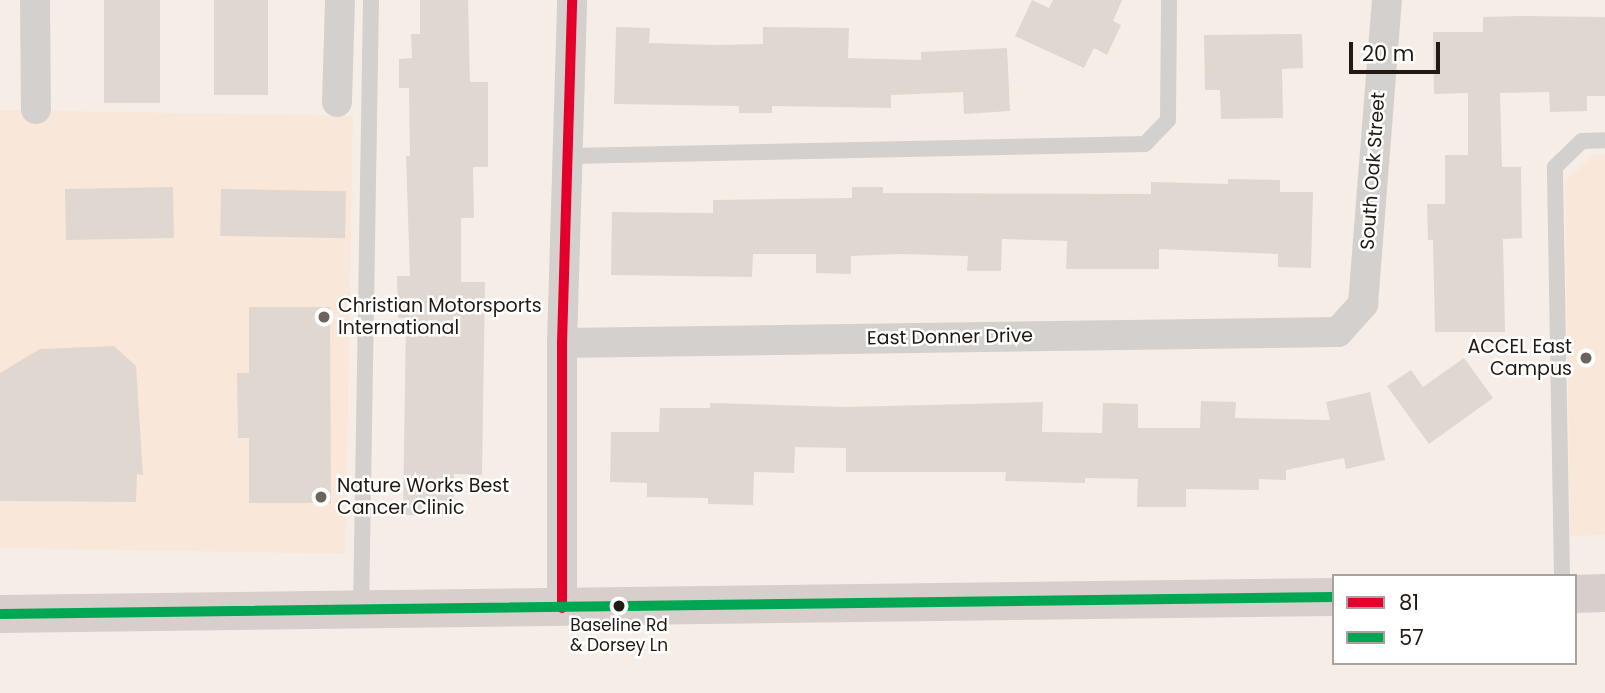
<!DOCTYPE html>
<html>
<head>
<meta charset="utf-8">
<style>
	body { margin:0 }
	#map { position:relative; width:1605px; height:693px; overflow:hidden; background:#f6eee6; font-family:Poppins,sans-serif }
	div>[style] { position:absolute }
	.built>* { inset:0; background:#f9e8d9; transform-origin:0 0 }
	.building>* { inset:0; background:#e0d7d0; transform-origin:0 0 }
	.lane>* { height:16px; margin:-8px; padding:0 8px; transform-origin:8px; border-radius:8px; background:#d4d0ce }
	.street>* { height:30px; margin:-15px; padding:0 15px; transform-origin:15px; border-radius:15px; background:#d4d0ce }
	.primary>* { height:38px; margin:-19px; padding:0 19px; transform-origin:19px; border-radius:19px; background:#d6cfcc }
	.bus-1>* { height:10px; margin:-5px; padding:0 5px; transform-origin:5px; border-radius:5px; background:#e4002b }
	.bus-2>* { height:10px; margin:-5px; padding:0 5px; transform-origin:5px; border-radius:5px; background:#00a651 }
	.dots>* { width:19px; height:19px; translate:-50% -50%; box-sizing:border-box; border:4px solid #fff; border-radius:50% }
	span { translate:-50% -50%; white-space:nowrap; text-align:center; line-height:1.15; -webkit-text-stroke:5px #fff; paint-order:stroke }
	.bus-label { font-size:17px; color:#221a12 }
	.street-label { font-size:19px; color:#221a12 }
	.poi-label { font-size:19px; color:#221a12 }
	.left { translate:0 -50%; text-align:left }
	.right { translate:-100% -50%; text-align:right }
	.legend { position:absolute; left:1332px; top:574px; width:245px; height:91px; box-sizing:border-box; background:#fff; border:2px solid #a7a3a0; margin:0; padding:9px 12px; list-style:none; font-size:21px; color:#221a12 }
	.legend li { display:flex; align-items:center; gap:14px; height:35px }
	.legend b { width:35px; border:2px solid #a7a3a0 }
	.scale { position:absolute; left:1349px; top:42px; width:91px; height:32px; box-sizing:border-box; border:4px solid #221a12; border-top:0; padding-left:9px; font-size:21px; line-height:24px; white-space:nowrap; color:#221a12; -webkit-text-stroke:5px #fff; paint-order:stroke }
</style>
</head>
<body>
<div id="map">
	<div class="built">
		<div style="left:353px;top:116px;width:438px;height:353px;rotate:91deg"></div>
		<div style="clip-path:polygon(1594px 155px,1605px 155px,1605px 535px,1570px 536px,1565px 181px)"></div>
	</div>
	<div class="building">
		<div style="left:104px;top:0;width:56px;height:103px"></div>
		<div style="left:214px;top:0;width:54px;height:95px"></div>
		<div style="clip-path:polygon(420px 0,468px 0,470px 82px,488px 82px,488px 167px,473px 167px,474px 218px,461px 218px,461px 282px,485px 282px,482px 475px,454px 474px,453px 516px,403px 515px,406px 318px,398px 318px,397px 276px,410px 276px,406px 156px,410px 156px,409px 88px,399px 88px,399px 59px,412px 58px,411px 34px,420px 34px)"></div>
		<div style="clip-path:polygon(1032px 0,1049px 8px,1053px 0,1122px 0,1113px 21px,1121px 25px,1107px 55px,1094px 48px,1084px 68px,1015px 36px)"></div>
		<div style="clip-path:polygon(1520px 16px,1605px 17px,1605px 96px,1587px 96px,1587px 111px,1550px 112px,1549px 92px,1500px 93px,1502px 167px,1521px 167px,1522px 238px,1503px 239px,1505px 332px,1435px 332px,1433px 240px,1428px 240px,1427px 204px,1445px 204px,1445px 155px,1468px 155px,1468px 93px,1434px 94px,1433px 32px,1483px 32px,1483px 17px)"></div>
		<div style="clip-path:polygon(616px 27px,650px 28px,649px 43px,716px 45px,763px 44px,763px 27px,849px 28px,848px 58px,921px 60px,921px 52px,1007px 48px,1010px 111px,964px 114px,963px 92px,891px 95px,891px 108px,772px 106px,772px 113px,739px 113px,739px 106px,614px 104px)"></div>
		<div style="clip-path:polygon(1302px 34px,1303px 68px,1282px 69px,1283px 118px,1221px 119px,1220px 90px,1205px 90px,1204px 35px)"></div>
		<div style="clip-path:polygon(1228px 179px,1280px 180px,1280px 192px,1313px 192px,1311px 268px,1278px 267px,1278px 254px,1159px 249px,1159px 269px,1066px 269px,1067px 241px,1002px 239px,1001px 271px,967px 271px,968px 256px,901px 254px,851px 256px,851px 274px,816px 273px,816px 254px,753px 254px,752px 277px,611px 275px,612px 212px,713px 213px,713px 200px,852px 198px,852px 187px,883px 187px,883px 193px,1151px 194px,1151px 182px,1228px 184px)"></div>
		<div style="left:173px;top:187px;width:51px;height:108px;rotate:89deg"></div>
		<div style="left:221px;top:189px;width:125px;height:47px;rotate:1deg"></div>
		<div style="clip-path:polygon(249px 307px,330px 307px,331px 503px,249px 503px,249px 438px,238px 438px,237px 373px,249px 373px)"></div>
		<div style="clip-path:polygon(114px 346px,136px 366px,143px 475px,137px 474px,136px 502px,0 501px,0 373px,40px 349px)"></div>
		<div style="clip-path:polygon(1464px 358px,1493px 398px,1429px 444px,1387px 386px,1411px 370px,1423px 387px)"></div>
		<div style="clip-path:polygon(1370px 392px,1385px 460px,1346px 469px,1344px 458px,1286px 470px,1286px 480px,1259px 479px,1259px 490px,1186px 489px,1186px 507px,1137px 507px,1138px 479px,1085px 478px,1085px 483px,1005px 481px,1006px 472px,846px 472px,846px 448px,795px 447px,794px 473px,754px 472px,753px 505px,708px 504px,708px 498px,647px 497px,647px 483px,610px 482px,611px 432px,659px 432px,660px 408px,710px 408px,710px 403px,844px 407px,1043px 402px,1042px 432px,1102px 433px,1103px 403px,1138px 404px,1138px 428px,1200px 428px,1201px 401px,1236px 402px,1235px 418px,1330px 420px,1326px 402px)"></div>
	</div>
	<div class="lane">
		<div style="left:568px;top:156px;width:577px;rotate:-1.19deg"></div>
		<div style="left:1145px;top:144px;width:33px;rotate:-46deg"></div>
		<div style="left:1168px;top:120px;width:120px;rotate:-89.5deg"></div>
		<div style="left:1562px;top:576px;width:409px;rotate:-91deg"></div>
		<div style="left:1555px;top:167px;width:37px;rotate:-44deg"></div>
		<div style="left:1582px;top:141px;width:23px;rotate:-2deg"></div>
		<div style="left:361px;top:610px;width:610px;rotate:-89.06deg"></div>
	</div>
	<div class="street">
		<div style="left:35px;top:0;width:109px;rotate:89.5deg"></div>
		<div style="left:337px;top:102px;width:102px;rotate:-88.3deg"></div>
		<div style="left:562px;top:343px;width:776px;rotate:-0.81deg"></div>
		<div style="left:1338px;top:332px;width:38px;rotate:-48deg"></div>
		<div style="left:1363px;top:304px;width:305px;rotate:-85.5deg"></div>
		<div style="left:562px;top:608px;width:265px;rotate:-90deg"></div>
		<div style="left:562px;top:343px;width:343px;rotate:-88.3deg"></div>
	</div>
	<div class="primary">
		<div style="left:1575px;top:594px;width:30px;rotate:-2deg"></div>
		<div style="left:0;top:614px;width:1334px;rotate:-0.73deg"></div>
	</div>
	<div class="bus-1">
		<div style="left:562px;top:608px;width:265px;rotate:-90deg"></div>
		<div style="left:562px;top:343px;width:343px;rotate:-88.3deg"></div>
	</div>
	<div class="bus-2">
		<div style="left:0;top:614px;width:1334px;rotate:-0.73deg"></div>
	</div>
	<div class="dots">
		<div style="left:324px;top:317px;background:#6c645c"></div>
		<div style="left:1586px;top:358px;background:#6c645c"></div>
		<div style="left:321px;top:497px;background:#6c645c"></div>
		<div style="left:619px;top:606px;background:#221a12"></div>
	</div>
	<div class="bus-label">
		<span style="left:619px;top:636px">Baseline Rd<br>&amp; Dorsey Ln</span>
	</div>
	<div class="street-label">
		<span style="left:1373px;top:171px;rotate:-86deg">South Oak Street</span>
		<span style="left:950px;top:337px;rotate:-1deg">East Donner Drive</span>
	</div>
	<div class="poi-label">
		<span class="left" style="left:338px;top:317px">Christian Motorsports<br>International</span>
		<span class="right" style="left:1572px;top:358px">ACCEL East<br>Campus</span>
		<span class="left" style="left:337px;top:497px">Nature Works Best<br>Cancer Clinic</span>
	</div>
	<ul class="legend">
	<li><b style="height:9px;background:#e4002b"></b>81</li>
	<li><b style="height:9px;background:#00a651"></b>57</li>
	</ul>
	<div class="scale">20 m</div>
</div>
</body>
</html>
